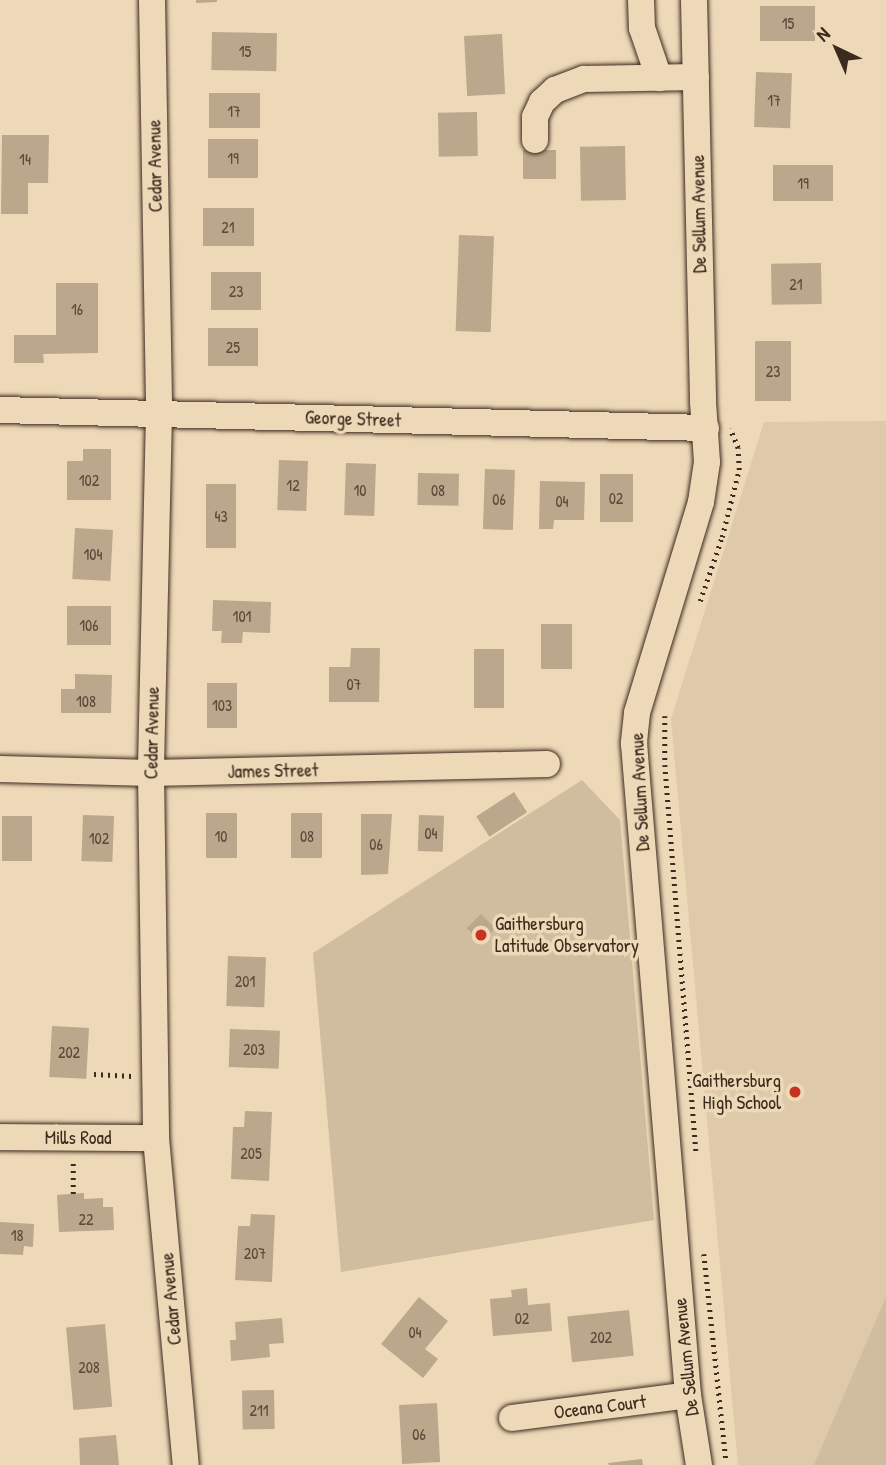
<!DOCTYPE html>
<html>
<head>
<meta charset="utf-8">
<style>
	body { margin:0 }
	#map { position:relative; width:886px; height:1465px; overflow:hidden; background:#edd8b7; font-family:"Patrick Hand",sans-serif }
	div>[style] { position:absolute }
	.built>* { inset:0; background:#dec9aa }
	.green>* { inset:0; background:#d0bc9e }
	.building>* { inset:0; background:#bba78c; transform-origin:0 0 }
	.path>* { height:4.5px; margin-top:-2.25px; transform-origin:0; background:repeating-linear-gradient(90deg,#3b2a1e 0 2px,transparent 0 7px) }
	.roads { filter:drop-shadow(0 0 2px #3b2a1e) drop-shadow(0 0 2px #3b2a1e) }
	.minor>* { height:26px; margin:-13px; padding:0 13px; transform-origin:13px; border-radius:13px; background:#edd8b7 }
	.dots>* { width:19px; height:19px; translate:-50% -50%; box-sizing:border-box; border:4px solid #edd8b7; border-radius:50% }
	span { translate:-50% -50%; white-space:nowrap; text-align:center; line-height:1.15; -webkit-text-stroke:7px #edd8b7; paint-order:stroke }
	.number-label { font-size:16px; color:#5b493a }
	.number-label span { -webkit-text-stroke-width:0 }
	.street-label { font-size:19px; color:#3b2a1e }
	.poi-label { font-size:19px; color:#3b2a1e }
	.left { translate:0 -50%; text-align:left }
	.right { translate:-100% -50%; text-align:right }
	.north { position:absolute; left:802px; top:14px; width:70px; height:70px; -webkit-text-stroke:5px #edd8b7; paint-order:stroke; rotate:316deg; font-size:19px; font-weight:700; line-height:28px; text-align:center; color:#3b2a1e }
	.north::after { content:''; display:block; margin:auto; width:24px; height:32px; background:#3b2a1e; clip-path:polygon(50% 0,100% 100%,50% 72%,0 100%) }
</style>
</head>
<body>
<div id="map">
	<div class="built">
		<div style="clip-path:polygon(886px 421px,886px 1465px,738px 1465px,671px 719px,764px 422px)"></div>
	</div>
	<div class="green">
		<div style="clip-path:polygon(582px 780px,620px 820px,654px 1220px,341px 1272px,313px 953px)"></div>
		<div style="clip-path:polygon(886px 1297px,886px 1465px,814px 1465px)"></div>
	</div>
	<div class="building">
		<div style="clip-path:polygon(196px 0,217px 0,217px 2px,196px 3px)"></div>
		<div style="left:760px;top:6px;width:55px;height:35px"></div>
		<div style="left:212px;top:32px;width:65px;height:38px;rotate:1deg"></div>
		<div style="left:502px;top:34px;width:60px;height:38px;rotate:87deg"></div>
		<div style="left:756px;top:72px;width:36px;height:55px;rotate:2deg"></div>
		<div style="left:209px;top:93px;width:51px;height:35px"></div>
		<div style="left:477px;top:112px;width:44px;height:39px;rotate:89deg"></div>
		<div style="clip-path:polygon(2px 135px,49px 135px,48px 183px,28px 183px,28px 214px,1px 214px)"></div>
		<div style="left:208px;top:139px;width:50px;height:39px"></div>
		<div style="left:625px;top:146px;width:54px;height:45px;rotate:89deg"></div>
		<div style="left:523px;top:150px;width:33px;height:29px"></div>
		<div style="left:833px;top:165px;width:36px;height:60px;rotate:90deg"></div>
		<div style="left:203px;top:208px;width:51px;height:38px"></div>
		<div style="left:459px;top:235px;width:35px;height:96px;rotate:2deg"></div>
		<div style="left:821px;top:263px;width:41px;height:50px;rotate:89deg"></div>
		<div style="left:211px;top:272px;width:50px;height:38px"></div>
		<div style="clip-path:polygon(56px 283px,98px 283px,98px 353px,43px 354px,44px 363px,14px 363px,14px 335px,56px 335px)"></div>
		<div style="left:208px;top:328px;width:50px;height:38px"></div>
		<div style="left:755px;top:341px;width:36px;height:60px"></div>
		<div style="clip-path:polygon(83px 449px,111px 449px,111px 500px,67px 500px,67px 461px,83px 461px)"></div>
		<div style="left:279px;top:460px;width:29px;height:50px;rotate:2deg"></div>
		<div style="left:346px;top:463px;width:30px;height:52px;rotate:2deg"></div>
		<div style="left:485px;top:469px;width:30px;height:60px;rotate:2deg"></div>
		<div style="left:418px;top:473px;width:41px;height:32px;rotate:1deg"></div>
		<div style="left:600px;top:474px;width:33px;height:48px"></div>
		<div style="clip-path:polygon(540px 481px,585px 482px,584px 520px,554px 520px,553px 529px,539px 529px)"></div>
		<div style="left:206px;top:484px;width:30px;height:64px"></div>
		<div style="left:75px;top:528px;width:38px;height:51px;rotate:3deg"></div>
		<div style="clip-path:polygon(213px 600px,271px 602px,270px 633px,243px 632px,242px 643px,221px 643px,222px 631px,212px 631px)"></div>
		<div style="left:67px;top:606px;width:44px;height:39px"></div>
		<div style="left:541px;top:624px;width:31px;height:45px"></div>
		<div style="clip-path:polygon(351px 648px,380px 648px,379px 702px,329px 702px,329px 667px,350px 667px)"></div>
		<div style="left:474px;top:649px;width:30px;height:59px"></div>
		<div style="clip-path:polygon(75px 674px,112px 675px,111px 713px,61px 713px,61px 689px,75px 689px)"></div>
		<div style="left:207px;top:683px;width:30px;height:45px"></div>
		<div style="left:514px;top:792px;width:24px;height:45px;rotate:57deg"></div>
		<div style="left:206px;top:813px;width:31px;height:45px"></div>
		<div style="left:291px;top:813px;width:31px;height:45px"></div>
		<div style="clip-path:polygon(361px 814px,392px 814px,388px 874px,361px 875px)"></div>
		<div style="left:83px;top:815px;width:31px;height:46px;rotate:2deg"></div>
		<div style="left:419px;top:815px;width:25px;height:36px;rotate:2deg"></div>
		<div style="left:2px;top:816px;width:30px;height:45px"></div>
		<div style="left:481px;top:914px;width:20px;height:20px;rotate:45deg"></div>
		<div style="left:228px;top:956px;width:38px;height:50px;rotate:2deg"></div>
		<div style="left:52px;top:1026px;width:37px;height:51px;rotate:3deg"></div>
		<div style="left:230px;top:1029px;width:50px;height:38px;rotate:2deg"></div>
		<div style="clip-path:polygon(245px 1111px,272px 1112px,269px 1181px,231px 1179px,233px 1127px,244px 1127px)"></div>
		<div style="clip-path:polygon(84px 1193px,84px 1199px,103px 1198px,103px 1207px,113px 1207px,114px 1230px,59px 1232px,57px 1195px)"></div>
		<div style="clip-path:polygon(251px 1214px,275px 1215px,272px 1282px,235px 1280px,238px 1226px,250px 1226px)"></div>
		<div style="clip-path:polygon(0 1222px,34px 1224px,33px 1247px,24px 1246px,23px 1255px,0 1254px)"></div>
		<div style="clip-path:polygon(527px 1288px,528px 1305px,550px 1303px,552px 1331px,493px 1336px,490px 1299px,512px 1297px,511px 1290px)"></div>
		<div style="clip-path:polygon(419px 1297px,448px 1321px,425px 1349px,438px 1359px,423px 1378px,381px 1344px)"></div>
		<div style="left:629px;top:1310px;width:46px;height:62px;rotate:84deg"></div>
		<div style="clip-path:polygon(282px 1318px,284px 1343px,269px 1344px,270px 1357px,231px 1361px,230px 1340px,236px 1340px,235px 1322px)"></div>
		<div style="left:105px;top:1324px;width:83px;height:39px;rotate:85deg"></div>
		<div style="left:274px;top:1390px;width:39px;height:32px;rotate:89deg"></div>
		<div style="left:437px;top:1403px;width:59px;height:38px;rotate:87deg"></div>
		<div style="clip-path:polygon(116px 1435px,119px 1465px,80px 1465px,79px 1438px)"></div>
		<div style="clip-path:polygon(642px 1459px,643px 1465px,609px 1465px,608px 1463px)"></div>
	</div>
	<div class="path">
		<div style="left:700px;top:601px;width:68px;rotate:-71deg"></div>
		<div style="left:722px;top:537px;width:69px;rotate:-75.8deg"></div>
		<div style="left:739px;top:470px;width:22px;rotate:-93deg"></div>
		<div style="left:738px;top:448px;width:21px;rotate:-113deg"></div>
		<div style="left:665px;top:716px;width:49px;rotate:90deg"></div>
		<div style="left:665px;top:765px;width:387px;rotate:85.4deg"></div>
		<div style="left:94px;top:1074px;width:38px;rotate:3deg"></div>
		<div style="left:73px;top:1194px;width:35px;rotate:-90deg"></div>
		<div style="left:704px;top:1254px;width:208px;rotate:83.9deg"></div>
	</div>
	<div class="roads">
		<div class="minor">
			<div style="left:152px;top:0;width:414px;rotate:89deg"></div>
			<div style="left:159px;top:414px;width:359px;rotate:91.3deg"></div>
			<div style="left:151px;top:773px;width:365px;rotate:89.2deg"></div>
			<div style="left:156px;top:1138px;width:328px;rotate:84.8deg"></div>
			<div style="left:641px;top:0;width:28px;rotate:88deg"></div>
			<div style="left:642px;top:28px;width:53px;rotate:71.2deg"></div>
			<div style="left:694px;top:0;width:402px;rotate:88.7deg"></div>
			<div style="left:703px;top:402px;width:60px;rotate:86.2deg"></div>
			<div style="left:707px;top:462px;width:40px;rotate:98.5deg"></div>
			<div style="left:701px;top:502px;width:220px;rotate:106.9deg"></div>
			<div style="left:637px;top:713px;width:31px;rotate:96deg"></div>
			<div style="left:634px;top:744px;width:653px;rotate:85.26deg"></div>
			<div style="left:688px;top:1395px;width:71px;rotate:81.1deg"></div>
			<div style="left:535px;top:140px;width:23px;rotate:-90deg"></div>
			<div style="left:535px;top:117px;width:17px;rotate:-65deg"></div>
			<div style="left:542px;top:102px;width:18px;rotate:-43deg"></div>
			<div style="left:555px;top:90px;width:31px;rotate:-21deg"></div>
			<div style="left:584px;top:79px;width:112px;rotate:-1deg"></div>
			<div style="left:0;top:410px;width:706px;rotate:1.46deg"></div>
			<div style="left:0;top:769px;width:151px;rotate:1.5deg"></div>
			<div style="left:151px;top:773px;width:396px;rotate:-1.3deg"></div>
			<div style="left:0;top:1137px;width:156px;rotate:0.4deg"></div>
			<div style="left:512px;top:1418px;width:177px;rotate:-7.4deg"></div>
		</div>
	</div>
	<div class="dots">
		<div style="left:481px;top:935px;background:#c8321e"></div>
		<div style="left:795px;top:1092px;background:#c8321e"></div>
	</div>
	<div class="number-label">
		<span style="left:788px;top:23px">15</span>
		<span style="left:245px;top:51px">15</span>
		<span style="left:774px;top:100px">17</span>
		<span style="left:234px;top:111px">17</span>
		<span style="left:233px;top:158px">19</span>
		<span style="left:25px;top:159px">14</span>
		<span style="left:803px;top:183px">19</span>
		<span style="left:228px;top:227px">21</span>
		<span style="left:796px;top:284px">21</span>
		<span style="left:236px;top:291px">23</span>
		<span style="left:77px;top:309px">16</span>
		<span style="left:233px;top:347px">25</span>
		<span style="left:773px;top:371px">23</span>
		<span style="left:89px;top:480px">102</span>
		<span style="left:293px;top:485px">12</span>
		<span style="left:360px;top:490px">10</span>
		<span style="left:438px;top:490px">08</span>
		<span style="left:616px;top:498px">02</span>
		<span style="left:499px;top:499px">06</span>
		<span style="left:562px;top:501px">04</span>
		<span style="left:221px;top:516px">43</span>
		<span style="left:93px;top:554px">104</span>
		<span style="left:242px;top:616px">101</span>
		<span style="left:89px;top:625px">106</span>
		<span style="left:354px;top:684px">07</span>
		<span style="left:86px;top:701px">108</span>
		<span style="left:222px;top:705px">103</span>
		<span style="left:431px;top:833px">04</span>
		<span style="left:221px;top:836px">10</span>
		<span style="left:307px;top:836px">08</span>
		<span style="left:99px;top:838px">102</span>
		<span style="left:376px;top:844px">06</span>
		<span style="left:245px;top:981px">201</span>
		<span style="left:254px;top:1049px">203</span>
		<span style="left:69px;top:1052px">202</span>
		<span style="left:251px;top:1153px">205</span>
		<span style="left:86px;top:1219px">22</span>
		<span style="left:17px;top:1235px">18</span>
		<span style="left:255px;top:1253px">207</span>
		<span style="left:522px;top:1318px">02</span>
		<span style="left:415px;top:1332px">04</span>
		<span style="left:601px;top:1337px">202</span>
		<span style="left:89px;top:1367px">208</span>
		<span style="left:259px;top:1410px">211</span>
		<span style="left:419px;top:1434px">06</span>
	</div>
	<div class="street-label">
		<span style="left:155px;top:166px;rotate:-91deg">Cedar Avenue</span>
		<span style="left:699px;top:214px;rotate:-91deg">De Sellum Avenue</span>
		<span style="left:353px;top:419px;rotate:2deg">George Street</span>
		<span style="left:152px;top:733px;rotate:-89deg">Cedar Avenue</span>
		<span style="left:273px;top:771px;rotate:-1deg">James Street</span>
		<span style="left:640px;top:792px;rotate:-93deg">De Sellum Avenue</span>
		<span style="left:78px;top:1138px">Mills Road</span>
		<span style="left:171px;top:1299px;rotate:-95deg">Cedar Avenue</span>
		<span style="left:686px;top:1357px;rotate:-96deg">De Sellum Avenue</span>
		<span style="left:600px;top:1407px;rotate:-7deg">Oceana Court</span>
	</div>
	<div class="poi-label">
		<span class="left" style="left:495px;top:935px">Gaithersburg<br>Latitude Observatory</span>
		<span class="right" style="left:781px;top:1092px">Gaithersburg<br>High School</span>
	</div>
	<div class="north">N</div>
</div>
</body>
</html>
